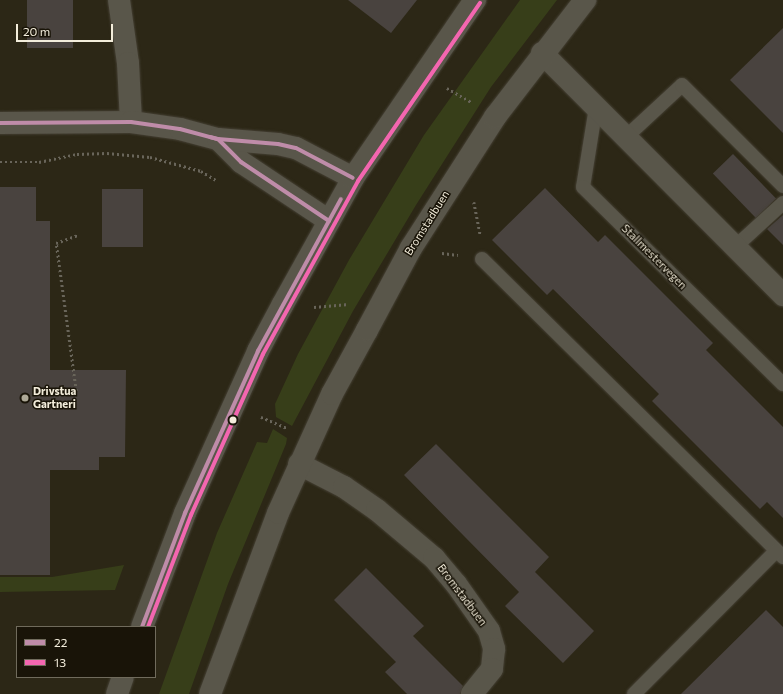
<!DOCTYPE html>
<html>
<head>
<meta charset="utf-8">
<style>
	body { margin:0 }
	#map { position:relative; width:783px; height:694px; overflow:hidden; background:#2c2716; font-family:Commissioner,sans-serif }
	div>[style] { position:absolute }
	.green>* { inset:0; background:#373e19 }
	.building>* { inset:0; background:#49433f; transform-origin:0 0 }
	.path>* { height:2.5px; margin-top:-1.25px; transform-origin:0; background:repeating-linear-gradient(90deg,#69655a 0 2px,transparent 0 5px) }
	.roads { filter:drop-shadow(0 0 1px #454034) drop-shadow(0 0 1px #454034) }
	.service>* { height:14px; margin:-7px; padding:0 7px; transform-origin:7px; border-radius:7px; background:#59564a }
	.minor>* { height:22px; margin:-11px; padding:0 11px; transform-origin:11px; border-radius:11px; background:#59564a }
	.tertiary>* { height:22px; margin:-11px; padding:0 11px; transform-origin:11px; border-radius:11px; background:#59564a }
	.secondary>* { height:22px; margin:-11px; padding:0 11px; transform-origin:11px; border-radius:11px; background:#59564a }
	.bus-1>* { height:4px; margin:-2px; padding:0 2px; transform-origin:2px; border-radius:2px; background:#bf8ca9 }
	.bus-2>* { height:4px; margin:-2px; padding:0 2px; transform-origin:2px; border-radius:2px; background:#f366b0 }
	.dots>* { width:11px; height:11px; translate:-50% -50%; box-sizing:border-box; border:2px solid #191408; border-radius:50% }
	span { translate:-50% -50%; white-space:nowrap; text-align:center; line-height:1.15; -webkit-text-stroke:3px #191408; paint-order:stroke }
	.street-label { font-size:11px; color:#f3eddb }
	.poi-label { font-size:11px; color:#f3eddb; font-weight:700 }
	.left { translate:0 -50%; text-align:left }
	.legend { position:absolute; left:16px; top:626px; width:140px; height:52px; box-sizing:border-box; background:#191408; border:1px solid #706b5c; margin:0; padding:5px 7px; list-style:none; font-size:12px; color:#f3eddb }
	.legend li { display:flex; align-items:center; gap:8px; height:20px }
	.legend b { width:20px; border:1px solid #706b5c }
	.scale { position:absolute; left:16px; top:24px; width:97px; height:18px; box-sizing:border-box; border:2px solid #f3eddb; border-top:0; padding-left:5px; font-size:12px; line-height:14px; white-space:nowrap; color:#f3eddb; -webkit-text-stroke:3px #191408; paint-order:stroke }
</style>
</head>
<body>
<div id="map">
	<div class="green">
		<div style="clip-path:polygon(520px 0,557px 0,491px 87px,416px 205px,353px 311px,292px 426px,276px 417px,275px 404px,298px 354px,349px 260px,424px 135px)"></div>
		<div style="clip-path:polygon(273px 429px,287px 438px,286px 444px,228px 584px,189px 694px,159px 694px,217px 533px,257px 442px,267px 443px)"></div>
		<div style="clip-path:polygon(124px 565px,115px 590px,0 592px,0 577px,52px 577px)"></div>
	</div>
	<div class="building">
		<div style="left:27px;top:0;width:46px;height:48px"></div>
		<div style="clip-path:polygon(348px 0,417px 0,391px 33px)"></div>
		<div style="clip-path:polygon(783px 28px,783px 133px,730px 80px)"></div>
		<div style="left:733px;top:154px;width:62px;height:28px;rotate:46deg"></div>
		<div style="clip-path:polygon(0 187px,36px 187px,36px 221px,50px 221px,50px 370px,126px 370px,125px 457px,99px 457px,99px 470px,50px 470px,50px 575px,0 575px)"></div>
		<div style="clip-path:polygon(545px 188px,598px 242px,605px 235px,713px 343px,706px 350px,783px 427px,783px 518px,767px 502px,760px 509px,652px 401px,659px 394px,553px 289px,547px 295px,492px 240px)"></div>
		<div style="left:102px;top:189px;width:41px;height:58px"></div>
		<div style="clip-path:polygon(783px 215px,783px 245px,767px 229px)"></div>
		<div style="clip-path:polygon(436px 444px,549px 557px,535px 572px,594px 631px,563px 663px,505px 606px,519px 592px,404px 475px)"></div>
		<div style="clip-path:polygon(366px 568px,424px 626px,413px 636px,463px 686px,460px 694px,407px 694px,385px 672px,396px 662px,334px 600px)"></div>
		<div style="clip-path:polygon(766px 610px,783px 627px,783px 694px,681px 694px)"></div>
	</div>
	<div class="path">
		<div style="left:447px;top:88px;width:28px;rotate:30deg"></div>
		<div style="left:0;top:162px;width:39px"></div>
		<div style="left:39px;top:162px;width:39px;rotate:-12deg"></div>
		<div style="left:77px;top:154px;width:30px;rotate:-2deg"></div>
		<div style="left:107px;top:153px;width:43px;rotate:5.3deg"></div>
		<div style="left:150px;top:157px;width:53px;rotate:15.4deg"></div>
		<div style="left:201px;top:171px;width:17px;rotate:31deg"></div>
		<div style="left:474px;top:202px;width:33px;rotate:79deg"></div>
		<div style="left:442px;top:253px;width:16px;rotate:7deg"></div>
		<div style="left:314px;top:307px;width:35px;rotate:-5deg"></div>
		<div style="left:76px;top:391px;width:149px;rotate:-97.7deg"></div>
		<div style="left:56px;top:243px;width:23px;rotate:-20deg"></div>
		<div style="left:261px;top:417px;width:28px;rotate:23deg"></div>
	</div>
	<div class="roads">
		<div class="service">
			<div style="left:596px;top:107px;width:81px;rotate:99.2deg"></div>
			<div style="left:583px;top:187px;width:281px;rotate:44.6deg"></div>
			<div style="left:626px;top:137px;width:76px;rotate:-42.9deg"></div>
			<div style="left:682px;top:85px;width:143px;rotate:45deg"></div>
			<div style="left:735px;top:247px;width:65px;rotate:-42.5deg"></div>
			<div style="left:482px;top:259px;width:424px;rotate:44.7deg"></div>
			<div style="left:634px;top:694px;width:202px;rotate:-45.2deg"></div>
		</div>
		<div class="minor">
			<div style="left:119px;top:0;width:64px;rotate:81.9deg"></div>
			<div style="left:128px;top:63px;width:59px;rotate:87.1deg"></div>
			<div style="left:542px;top:53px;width:342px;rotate:45.1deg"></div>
			<div style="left:299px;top:464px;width:51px;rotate:27.1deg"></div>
			<div style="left:344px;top:487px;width:40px;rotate:34.9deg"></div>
			<div style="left:377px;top:510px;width:75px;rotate:40.1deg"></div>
			<div style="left:434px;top:558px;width:34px;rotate:50deg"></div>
			<div style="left:456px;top:584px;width:57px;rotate:54.9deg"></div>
			<div style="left:489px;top:631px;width:19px;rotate:74deg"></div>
			<div style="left:494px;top:649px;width:20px;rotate:96deg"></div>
			<div style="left:492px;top:669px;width:32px;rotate:129deg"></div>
			<div style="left:210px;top:694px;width:193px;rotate:-69.4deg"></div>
			<div style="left:278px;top:513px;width:131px;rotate:-65.6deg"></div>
			<div style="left:332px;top:394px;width:73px;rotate:-61.3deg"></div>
			<div style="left:367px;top:330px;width:93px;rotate:-61.8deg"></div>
			<div style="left:411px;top:248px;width:156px;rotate:-57.3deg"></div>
			<div style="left:495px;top:117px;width:148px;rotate:-52.4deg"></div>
		</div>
		<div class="tertiary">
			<div style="left:0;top:123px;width:131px;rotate:-0.4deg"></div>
			<div style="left:131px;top:122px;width:49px;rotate:8.1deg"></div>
			<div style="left:180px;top:129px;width:39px;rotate:15deg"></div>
			<div style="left:218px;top:139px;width:60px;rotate:4.8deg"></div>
			<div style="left:278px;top:144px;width:18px;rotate:13deg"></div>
			<div style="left:296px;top:148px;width:64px;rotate:27.8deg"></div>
			<div style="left:218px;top:139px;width:33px;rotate:45deg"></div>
			<div style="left:241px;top:162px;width:106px;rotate:33.8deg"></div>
		</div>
		<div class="secondary">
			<div style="left:142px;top:627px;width:122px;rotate:-69.3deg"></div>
			<div style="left:185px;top:513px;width:178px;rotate:-65.7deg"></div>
			<div style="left:258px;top:351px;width:53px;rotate:-62deg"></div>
			<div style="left:283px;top:304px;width:144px;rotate:-60.9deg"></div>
			<div style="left:353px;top:178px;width:216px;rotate:-55.6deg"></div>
			<div style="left:117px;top:694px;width:18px;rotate:-71deg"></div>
		</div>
	</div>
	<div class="bus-1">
		<div style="left:0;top:123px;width:131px;rotate:-0.4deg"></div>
		<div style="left:131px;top:122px;width:49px;rotate:8.1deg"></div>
		<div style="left:180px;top:129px;width:39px;rotate:15deg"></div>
		<div style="left:218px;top:139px;width:60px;rotate:4.8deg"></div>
		<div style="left:278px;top:144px;width:18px;rotate:13deg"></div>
		<div style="left:296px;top:148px;width:64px;rotate:27.8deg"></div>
		<div style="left:210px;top:137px;width:8px;rotate:14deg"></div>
		<div style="left:218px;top:139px;width:33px;rotate:45deg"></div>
		<div style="left:241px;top:162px;width:106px;rotate:33.8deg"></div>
		<div style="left:142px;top:627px;width:122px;rotate:-69.3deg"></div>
		<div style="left:185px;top:513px;width:178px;rotate:-65.7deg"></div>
		<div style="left:258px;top:351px;width:173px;rotate:-61.4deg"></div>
	</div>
	<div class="bus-2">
		<div style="left:148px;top:627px;width:120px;rotate:-69deg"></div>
		<div style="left:191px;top:515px;width:176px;rotate:-65.9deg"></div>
		<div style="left:263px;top:354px;width:197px;rotate:-61.2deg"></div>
		<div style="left:358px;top:181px;width:216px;rotate:-55.6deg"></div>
	</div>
	<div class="dots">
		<div style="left:25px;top:398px;background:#ada896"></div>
		<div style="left:233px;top:420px;background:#f3eddb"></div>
	</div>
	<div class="street-label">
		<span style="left:427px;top:223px;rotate:-58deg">Bromstadbuen</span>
		<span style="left:654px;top:257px;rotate:45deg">Stallmestervegen</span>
		<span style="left:462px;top:595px;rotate:53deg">Bromstadbuen</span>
	</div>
	<div class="poi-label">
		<span class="left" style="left:33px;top:398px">Drivstua<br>Gartneri</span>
	</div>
	<ul class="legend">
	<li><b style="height:5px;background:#bf8ca9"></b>22</li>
	<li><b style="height:5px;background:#f366b0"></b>13</li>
	</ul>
	<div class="scale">20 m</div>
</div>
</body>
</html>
